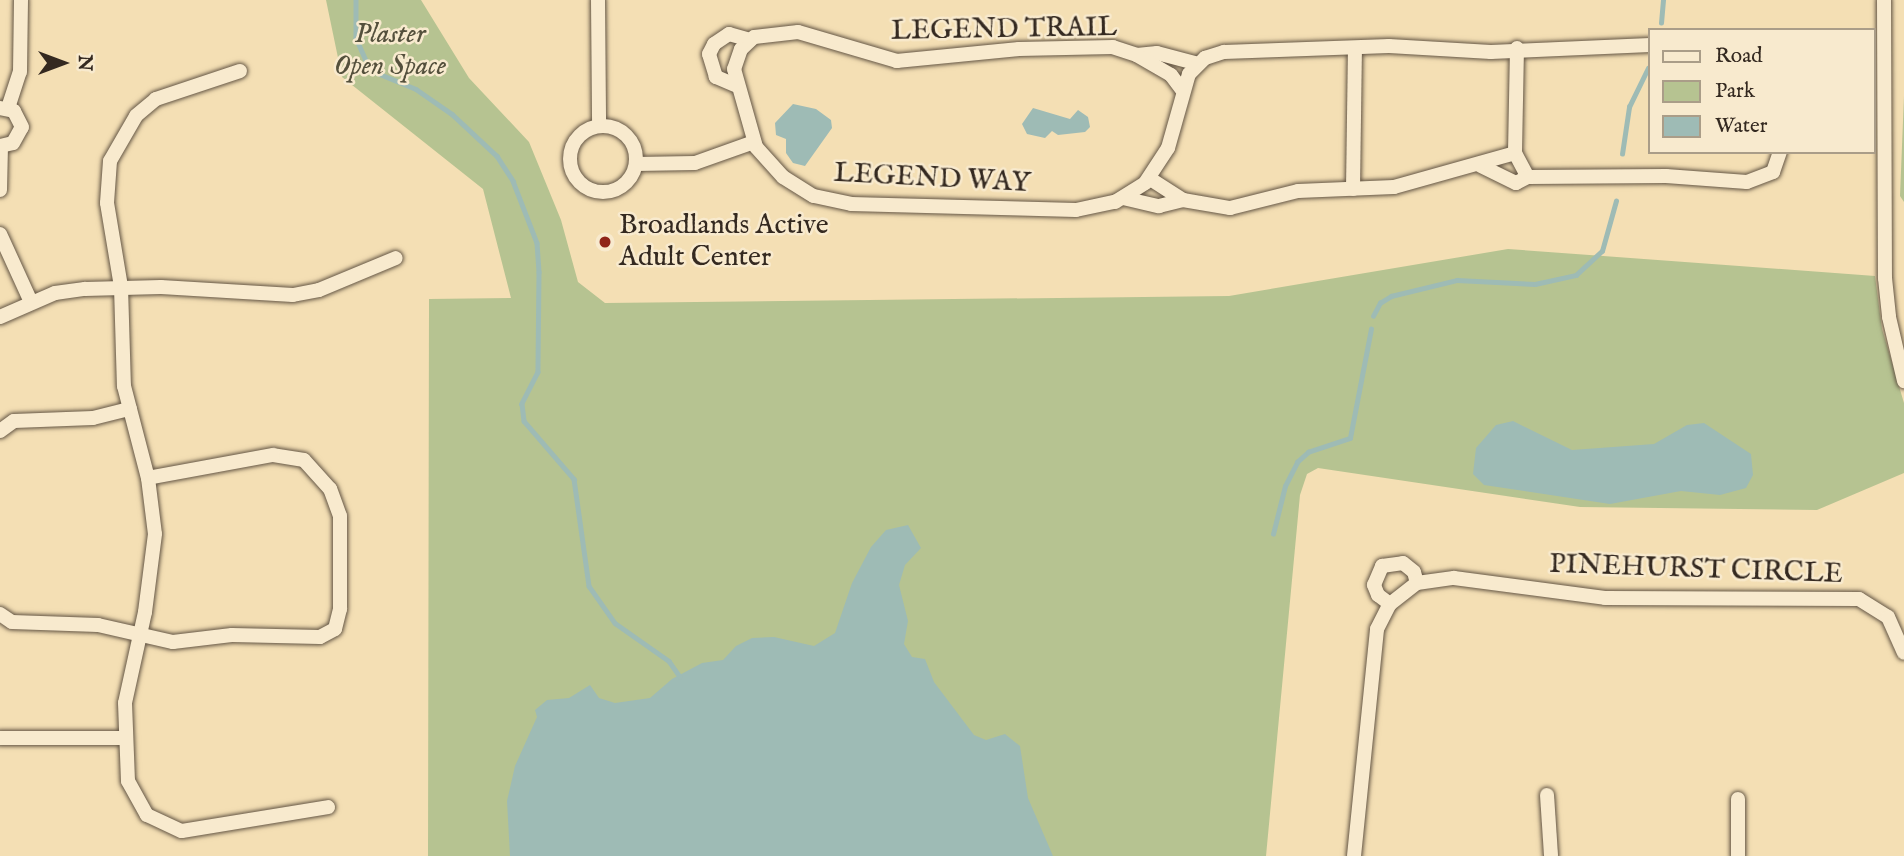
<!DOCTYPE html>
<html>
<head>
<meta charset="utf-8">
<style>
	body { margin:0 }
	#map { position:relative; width:1904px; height:856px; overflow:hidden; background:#f4dfb4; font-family:"IM FELL English",serif }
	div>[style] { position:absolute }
	.green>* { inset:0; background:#b6c391 }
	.water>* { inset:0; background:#9ebbb5 }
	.stream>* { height:4.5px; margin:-2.25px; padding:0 2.25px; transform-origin:2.25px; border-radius:2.25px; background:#9ebbb5 }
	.roads { filter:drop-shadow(0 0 2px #645645) drop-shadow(0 0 2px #645645) }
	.minor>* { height:14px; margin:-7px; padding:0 7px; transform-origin:7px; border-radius:7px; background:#f8eace }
	.minor>.ring { margin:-7px; padding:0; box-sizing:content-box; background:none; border:14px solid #f8eace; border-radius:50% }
	.dots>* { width:19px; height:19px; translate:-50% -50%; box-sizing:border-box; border:4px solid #f8eace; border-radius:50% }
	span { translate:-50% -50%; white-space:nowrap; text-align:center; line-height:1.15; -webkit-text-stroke:5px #f8eace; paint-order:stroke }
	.street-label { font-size:28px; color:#342920 }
	.park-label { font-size:28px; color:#54503c; font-style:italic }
	.poi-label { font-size:28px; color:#342920 }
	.left { translate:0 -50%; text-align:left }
	.legend { position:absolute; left:1648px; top:28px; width:228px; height:126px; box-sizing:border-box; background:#f8eace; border:2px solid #aa9d88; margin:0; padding:9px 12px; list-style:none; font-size:21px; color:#342920 }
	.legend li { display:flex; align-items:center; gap:14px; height:35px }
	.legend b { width:35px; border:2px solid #aa9d88 }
	.north { position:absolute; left:28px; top:28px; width:70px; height:70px; -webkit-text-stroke:5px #f8eace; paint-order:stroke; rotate:90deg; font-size:19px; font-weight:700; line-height:28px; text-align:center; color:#342920 }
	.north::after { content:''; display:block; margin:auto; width:24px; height:32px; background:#342920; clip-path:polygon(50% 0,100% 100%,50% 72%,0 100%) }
</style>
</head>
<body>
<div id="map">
	<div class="green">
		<div style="clip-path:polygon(326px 0,421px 0,469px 78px,529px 142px,561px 220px,578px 282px,605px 303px,1229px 296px,1508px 249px,1875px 276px,1882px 329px,1904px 403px,1904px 473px,1817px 510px,1580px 507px,1318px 468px,1307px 474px,1300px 495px,1266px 856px,428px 856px,429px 299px,511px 298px,483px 189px,342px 77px)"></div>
		<div style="clip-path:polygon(1904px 96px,1904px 202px,1900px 196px)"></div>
	</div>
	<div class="water">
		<div style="clip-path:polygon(793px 104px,816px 109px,831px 120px,832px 128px,805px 166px,793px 163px,786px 153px,786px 139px,776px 135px,775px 123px)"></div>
		<div style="clip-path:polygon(1033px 108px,1070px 119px,1078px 110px,1088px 117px,1090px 127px,1085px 132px,1058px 135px,1052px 131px,1045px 138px,1027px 134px,1022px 124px)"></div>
		<div style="clip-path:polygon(1513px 421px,1572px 450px,1654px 444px,1687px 425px,1704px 423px,1751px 454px,1753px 475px,1746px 488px,1720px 495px,1681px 491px,1610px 504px,1484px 485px,1473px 474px,1476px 448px,1496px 425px)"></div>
		<div style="clip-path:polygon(908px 525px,921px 548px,905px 565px,899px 585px,908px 621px,904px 644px,912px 657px,925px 659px,934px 682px,974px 735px,986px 740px,1005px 734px,1020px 746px,1028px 798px,1053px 856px,510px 856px,507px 801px,515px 766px,537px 717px,535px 710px,547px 700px,569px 698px,590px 685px,599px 698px,615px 703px,650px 698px,672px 679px,702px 663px,723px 660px,736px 646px,752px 638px,774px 637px,814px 646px,835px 633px,852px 583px,871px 547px,886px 530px)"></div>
	</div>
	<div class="stream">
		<div style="left:356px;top:0;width:38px;rotate:90deg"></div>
		<div style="left:356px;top:38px;width:35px;rotate:66deg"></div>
		<div style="left:370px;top:70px;width:50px;rotate:22.4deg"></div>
		<div style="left:416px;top:89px;width:44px;rotate:34.8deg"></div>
		<div style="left:452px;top:114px;width:62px;rotate:43deg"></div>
		<div style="left:497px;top:156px;width:30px;rotate:57deg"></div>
		<div style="left:513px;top:181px;width:66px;rotate:68.8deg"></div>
		<div style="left:537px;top:243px;width:29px;rotate:86deg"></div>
		<div style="left:539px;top:272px;width:100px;rotate:90.6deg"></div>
		<div style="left:538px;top:372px;width:36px;rotate:117deg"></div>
		<div style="left:522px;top:404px;width:17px;rotate:83deg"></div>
		<div style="left:524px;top:421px;width:77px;rotate:49.2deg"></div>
		<div style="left:574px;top:479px;width:108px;rotate:82deg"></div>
		<div style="left:589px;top:586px;width:45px;rotate:54.9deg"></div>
		<div style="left:615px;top:623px;width:66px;rotate:35.1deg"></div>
		<div style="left:669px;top:661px;width:19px;rotate:55deg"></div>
		<div style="left:1661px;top:23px;width:23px;rotate:-85deg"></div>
		<div style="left:1622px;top:154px;width:48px;rotate:-81.5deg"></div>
		<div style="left:1629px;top:107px;width:43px;rotate:-64deg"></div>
		<div style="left:1373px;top:316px;width:15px;rotate:-62deg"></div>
		<div style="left:1380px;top:303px;width:13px;rotate:-32deg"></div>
		<div style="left:1391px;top:296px;width:68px;rotate:-13.6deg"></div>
		<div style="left:1457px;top:280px;width:78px;rotate:2.9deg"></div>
		<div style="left:1535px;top:284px;width:42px;rotate:-12.4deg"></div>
		<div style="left:1576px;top:275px;width:35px;rotate:-43deg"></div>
		<div style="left:1602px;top:251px;width:52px;rotate:-74.4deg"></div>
		<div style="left:1273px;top:534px;width:49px;rotate:-76deg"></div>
		<div style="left:1285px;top:486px;width:27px;rotate:-63deg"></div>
		<div style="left:1297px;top:462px;width:15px;rotate:-42deg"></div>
		<div style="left:1308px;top:452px;width:44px;rotate:-18.4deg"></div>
		<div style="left:1350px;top:438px;width:111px;rotate:-79.1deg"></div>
	</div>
	<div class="roads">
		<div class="minor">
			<div style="left:598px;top:0;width:126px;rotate:89.5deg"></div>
			<div style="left:1884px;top:0;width:278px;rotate:89.8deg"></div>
			<div style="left:1885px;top:278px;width:39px;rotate:84deg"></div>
			<div style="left:1889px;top:317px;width:66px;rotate:76.8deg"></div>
			<div style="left:1517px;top:48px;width:105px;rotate:91.1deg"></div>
			<div style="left:1515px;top:153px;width:27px;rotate:62deg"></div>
			<div style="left:1528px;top:177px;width:138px;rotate:-0.4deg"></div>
			<div style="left:1666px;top:176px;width:81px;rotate:4.2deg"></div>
			<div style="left:1747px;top:182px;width:28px;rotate:-21deg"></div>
			<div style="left:1773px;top:172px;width:21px;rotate:-71deg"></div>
			<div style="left:1137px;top:55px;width:20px;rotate:-6deg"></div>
			<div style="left:1157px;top:53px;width:43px;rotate:14.7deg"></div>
			<div style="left:240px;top:71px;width:89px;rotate:161.6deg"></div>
			<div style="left:156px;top:99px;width:26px;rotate:140deg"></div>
			<div style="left:136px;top:116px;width:52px;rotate:120deg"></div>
			<div style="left:110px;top:161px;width:42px;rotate:94.1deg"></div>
			<div style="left:107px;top:203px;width:85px;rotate:80.5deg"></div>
			<div style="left:121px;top:287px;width:99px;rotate:88.3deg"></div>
			<div style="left:124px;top:386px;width:95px;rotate:75.4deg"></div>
			<div style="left:148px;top:478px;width:56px;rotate:82.9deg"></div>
			<div style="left:155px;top:534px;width:79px;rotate:97.3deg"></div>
			<div style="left:145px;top:612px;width:93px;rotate:102.4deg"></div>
			<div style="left:125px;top:703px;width:78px;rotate:87.8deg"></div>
			<div style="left:128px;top:781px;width:39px;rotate:61deg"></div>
			<div style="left:147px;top:815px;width:38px;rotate:25deg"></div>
			<div style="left:182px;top:831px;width:148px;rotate:-9.3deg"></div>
			<div style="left:735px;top:85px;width:21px;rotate:-157deg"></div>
			<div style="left:716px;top:77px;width:24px;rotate:-107deg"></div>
			<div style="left:709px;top:54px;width:11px;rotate:-63deg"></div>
			<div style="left:714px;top:44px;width:18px;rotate:-34deg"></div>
			<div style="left:729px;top:34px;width:22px;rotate:16deg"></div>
			<div style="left:1183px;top:91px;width:20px;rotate:-127deg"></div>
			<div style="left:1171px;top:75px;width:39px;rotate:-150deg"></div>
			<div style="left:1137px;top:55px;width:25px;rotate:-162deg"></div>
			<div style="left:1113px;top:47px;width:94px;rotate:178.8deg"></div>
			<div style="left:1019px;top:49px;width:123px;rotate:174.4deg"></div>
			<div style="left:897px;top:61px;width:103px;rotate:-163.7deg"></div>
			<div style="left:798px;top:32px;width:44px;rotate:173.5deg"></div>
			<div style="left:754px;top:37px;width:18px;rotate:137deg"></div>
			<div style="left:741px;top:49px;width:21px;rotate:109deg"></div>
			<div style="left:734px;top:69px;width:81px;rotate:74.2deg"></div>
			<div style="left:756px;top:147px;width:40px;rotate:48deg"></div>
			<div style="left:783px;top:177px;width:36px;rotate:32deg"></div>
			<div style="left:814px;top:196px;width:38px;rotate:12deg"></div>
			<div style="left:851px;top:204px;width:225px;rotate:1.5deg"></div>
			<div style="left:1076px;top:210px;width:40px;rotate:-12deg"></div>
			<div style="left:1115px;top:202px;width:36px;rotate:-32deg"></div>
			<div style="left:1145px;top:183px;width:42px;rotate:-56.7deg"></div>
			<div style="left:1168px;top:148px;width:77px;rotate:-74.2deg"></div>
			<div style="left:1189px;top:74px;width:23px;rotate:-45deg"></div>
			<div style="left:1205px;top:58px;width:20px;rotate:-18deg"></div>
			<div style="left:1224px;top:52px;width:165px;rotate:-2.1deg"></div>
			<div style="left:1389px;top:46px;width:102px;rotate:3.4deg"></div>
			<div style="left:1491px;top:52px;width:159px;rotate:-2.5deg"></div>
			<div style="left:8px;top:108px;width:38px;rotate:-72deg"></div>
			<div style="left:20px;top:72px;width:72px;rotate:-89.2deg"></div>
			<div class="ring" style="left:570px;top:126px;width:52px;height:52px"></div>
			<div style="left:0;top:146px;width:13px;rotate:-13deg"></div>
			<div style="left:13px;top:143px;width:18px;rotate:-61deg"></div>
			<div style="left:22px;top:127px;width:18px;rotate:-117deg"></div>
			<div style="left:14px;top:111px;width:14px;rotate:-168deg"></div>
			<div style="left:636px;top:164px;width:59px;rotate:-1deg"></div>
			<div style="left:695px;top:163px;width:63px;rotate:-19.6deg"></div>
			<div style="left:1481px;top:166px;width:39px;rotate:26deg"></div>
			<div style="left:1516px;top:183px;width:13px;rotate:-27deg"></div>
			<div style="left:1353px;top:189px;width:141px;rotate:-89.2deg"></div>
			<div style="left:0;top:190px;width:44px;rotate:-88.7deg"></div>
			<div style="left:1123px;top:198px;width:37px;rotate:13deg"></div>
			<div style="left:1159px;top:206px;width:25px;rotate:-14deg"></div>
			<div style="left:1183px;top:200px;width:40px;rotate:-147.1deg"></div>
			<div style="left:1183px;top:200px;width:48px;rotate:9.7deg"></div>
			<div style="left:1230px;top:208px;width:70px;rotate:-14deg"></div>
			<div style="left:1298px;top:191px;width:96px;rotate:-2.4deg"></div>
			<div style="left:1394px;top:187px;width:126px;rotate:-15.7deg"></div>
			<div style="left:0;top:234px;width:75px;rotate:65.5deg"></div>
			<div style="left:0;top:317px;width:60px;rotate:-23.6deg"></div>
			<div style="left:55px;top:293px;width:30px;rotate:-8deg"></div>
			<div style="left:85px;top:289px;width:76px;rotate:-1.5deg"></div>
			<div style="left:161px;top:287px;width:132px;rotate:3.5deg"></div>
			<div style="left:293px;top:295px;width:26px;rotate:-11deg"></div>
			<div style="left:319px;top:290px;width:83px;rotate:-22.6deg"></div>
			<div style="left:0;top:431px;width:17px;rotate:-36deg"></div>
			<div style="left:14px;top:421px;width:79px;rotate:-2.2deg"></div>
			<div style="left:93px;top:418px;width:38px;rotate:-14deg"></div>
			<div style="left:1390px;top:604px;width:15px;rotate:-143deg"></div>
			<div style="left:1378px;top:595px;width:11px;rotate:-112deg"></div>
			<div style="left:1374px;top:585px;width:21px;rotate:-67deg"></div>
			<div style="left:1382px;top:566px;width:21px;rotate:-8deg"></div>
			<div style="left:1403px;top:563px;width:14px;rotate:39deg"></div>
			<div style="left:1414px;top:572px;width:11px;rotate:75deg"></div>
			<div style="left:0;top:614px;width:14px;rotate:34deg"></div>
			<div style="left:12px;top:622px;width:86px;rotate:2deg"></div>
			<div style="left:98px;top:625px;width:77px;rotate:12.8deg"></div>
			<div style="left:173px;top:642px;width:59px;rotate:-6.8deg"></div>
			<div style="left:232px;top:635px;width:88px;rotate:1.3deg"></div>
			<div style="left:320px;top:637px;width:17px;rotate:-28deg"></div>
			<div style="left:335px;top:629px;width:21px;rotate:-76deg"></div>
			<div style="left:340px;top:609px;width:93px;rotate:-90deg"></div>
			<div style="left:340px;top:516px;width:29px;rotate:-110deg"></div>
			<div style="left:330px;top:489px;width:39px;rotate:-132deg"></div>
			<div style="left:304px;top:460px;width:31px;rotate:-171deg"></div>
			<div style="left:273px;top:455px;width:127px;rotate:169.6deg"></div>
			<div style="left:0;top:738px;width:126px"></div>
			<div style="left:1547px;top:795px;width:61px;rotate:86.2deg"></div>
			<div style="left:1738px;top:799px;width:57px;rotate:90deg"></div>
			<div style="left:1354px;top:856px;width:228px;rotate:-84.2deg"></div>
			<div style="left:1377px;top:629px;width:28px;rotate:-63deg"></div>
			<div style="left:1390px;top:604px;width:34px;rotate:-38deg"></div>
			<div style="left:1417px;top:583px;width:37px;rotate:-8deg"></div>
			<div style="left:1454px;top:578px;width:152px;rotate:7.5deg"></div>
			<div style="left:1605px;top:598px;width:254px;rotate:0.2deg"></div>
			<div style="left:1859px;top:599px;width:34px;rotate:32deg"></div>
			<div style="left:1888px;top:617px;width:39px;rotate:66deg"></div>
		</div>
	</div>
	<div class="dots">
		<div style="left:605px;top:242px;background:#8f2418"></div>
	</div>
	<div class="street-label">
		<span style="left:1004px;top:30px;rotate:-1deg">LEGEND TRAIL</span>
		<span style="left:932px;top:179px;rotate:3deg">LEGEND WAY</span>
		<span style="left:1696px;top:570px;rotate:2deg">PINEHURST CIRCLE</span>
	</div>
	<div class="park-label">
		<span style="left:390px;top:51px">Plaster<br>Open Space</span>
	</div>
	<div class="poi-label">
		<span class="left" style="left:619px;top:242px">Broadlands Active<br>Adult Center</span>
	</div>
	<ul class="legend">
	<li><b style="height:9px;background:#f8eace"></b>Road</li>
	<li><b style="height:19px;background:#b6c391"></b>Park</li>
	<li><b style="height:19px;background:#9ebbb5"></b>Water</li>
	</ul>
	<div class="north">N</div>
</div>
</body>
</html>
